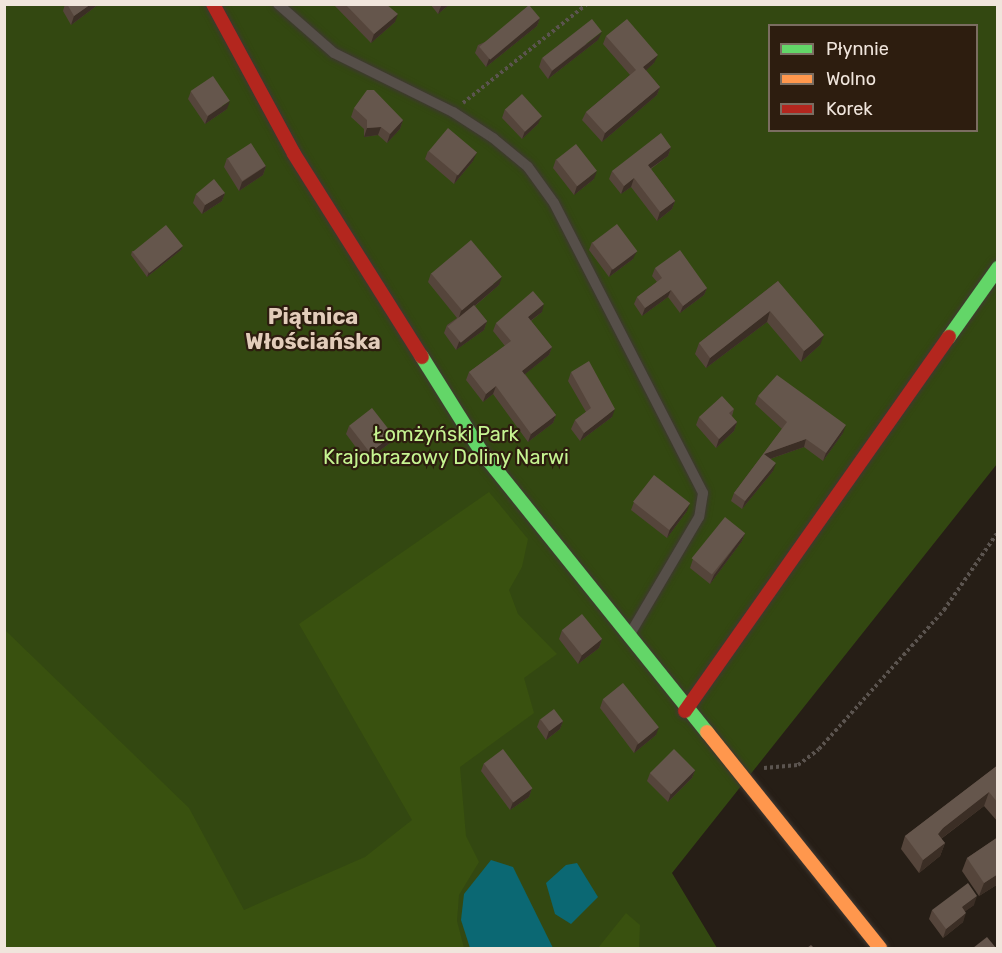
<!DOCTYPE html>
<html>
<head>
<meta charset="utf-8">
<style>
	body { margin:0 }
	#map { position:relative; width:1002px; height:953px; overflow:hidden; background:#261e16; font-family:Rubik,sans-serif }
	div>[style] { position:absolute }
	.green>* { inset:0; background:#334811 }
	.forest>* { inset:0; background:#39510f }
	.water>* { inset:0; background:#0b6873 }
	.path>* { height:4px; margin-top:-2px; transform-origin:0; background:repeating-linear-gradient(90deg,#5b544f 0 3px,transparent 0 6px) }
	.roads { filter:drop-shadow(0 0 2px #403833) drop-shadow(0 0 2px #403833) }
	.lane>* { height:10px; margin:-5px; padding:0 5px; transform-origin:5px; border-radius:5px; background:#564f49 }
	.fast>* { height:14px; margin:-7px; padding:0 7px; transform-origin:7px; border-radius:7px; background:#63d668 }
	.slow>* { height:14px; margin:-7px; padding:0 7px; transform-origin:7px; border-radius:7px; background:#ff974d }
	.jam>* { height:14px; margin:-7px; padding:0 7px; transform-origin:7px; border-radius:7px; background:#b3261e }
	.wall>* { inset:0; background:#55453b }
	.shaded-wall>* { inset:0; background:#3b2e25 }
	.building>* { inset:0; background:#65564c; transform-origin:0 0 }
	span { translate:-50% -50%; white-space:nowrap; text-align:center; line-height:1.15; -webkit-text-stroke:4.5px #2d1d0f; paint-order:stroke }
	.park-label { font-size:20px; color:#c6f491 }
	.quarter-label { font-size:22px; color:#e2ccba; font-weight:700 }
	.frame { position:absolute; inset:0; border:6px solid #f0e5dc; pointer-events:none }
	.legend { position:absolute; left:768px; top:24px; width:210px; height:108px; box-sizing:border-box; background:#2d1d0f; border:2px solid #7b6d61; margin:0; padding:8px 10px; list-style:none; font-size:18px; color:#f0e5dc }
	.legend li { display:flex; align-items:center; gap:12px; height:30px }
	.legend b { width:30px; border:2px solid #7b6d61 }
</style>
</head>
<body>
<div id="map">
	<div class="green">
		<div style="clip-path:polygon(evenodd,5px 5px,997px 5px,997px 464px,672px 873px,717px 948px,5px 948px,5px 5px,770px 26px,976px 26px,976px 130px,770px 130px,770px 26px)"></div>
	</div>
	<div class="forest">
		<div style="clip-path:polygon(489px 492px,528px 539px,522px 567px,509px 590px,518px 614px,557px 654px,524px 678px,534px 713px,460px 767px,466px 836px,479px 862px,459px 895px,457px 921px,464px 948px,5px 948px,5px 630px,189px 808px,244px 910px,365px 857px,412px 820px,299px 624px)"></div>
		<div style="clip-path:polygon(626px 913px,640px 925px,639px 948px,598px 948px)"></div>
	</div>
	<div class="water">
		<div style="clip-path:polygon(491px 860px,513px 867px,553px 948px,470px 948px,461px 920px,464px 894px)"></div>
		<div style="clip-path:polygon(577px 863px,598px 897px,571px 924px,555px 914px,546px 883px,566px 865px)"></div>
	</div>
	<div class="path">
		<div style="left:463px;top:103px;width:159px;rotate:-38.6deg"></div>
		<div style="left:764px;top:768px;width:34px;rotate:-5deg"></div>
		<div style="left:798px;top:765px;width:26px;rotate:-37deg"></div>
		<div style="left:819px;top:749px;width:187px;rotate:-48deg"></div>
		<div style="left:944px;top:610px;width:95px;rotate:-55.3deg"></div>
	</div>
	<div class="roads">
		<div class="lane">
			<div style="left:278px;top:4px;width:74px;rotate:41.2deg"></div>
			<div style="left:334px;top:53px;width:133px;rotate:26.4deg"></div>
			<div style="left:453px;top:112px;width:48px;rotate:33deg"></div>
			<div style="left:493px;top:138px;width:45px;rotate:39.6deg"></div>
			<div style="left:528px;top:167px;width:44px;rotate:54.2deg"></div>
			<div style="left:554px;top:203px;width:326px;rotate:62.8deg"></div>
			<div style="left:703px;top:493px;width:24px;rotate:99deg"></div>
			<div style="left:699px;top:517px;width:138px;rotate:120.5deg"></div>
		</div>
		<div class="fast">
			<div style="left:949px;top:337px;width:85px;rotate:-54.6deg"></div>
			<div style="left:422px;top:357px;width:111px;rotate:57.9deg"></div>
			<div style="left:481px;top:451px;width:361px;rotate:51.2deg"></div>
		</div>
		<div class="slow">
			<div style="left:707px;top:732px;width:277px;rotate:51.3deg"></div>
		</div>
		<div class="jam">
			<div style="left:213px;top:4px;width:170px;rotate:61.6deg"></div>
			<div style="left:294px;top:154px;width:240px;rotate:57.8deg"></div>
			<div style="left:685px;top:711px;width:458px;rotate:-54.8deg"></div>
		</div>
	</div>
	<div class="wall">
		<div style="clip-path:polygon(65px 4px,99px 4px,71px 25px,63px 11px)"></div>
		<div style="clip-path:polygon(333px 4px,386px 4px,395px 22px,371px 43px)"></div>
		<div style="clip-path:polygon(430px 4px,450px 4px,438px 14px)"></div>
		<div style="clip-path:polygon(540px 18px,537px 26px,486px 67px,475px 53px,478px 45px)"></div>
		<div style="clip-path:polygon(606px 36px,654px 63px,646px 70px,660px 87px,657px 95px,602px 142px,582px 120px,586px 112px,630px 75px,603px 44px)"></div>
		<div style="clip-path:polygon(598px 40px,548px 79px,539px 67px,542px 58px)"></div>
		<div style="clip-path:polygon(191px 91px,227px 109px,205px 124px,188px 99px)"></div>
		<div style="clip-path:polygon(354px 108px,403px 120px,400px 129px,387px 143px,378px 135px,364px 137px,364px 129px,351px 117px)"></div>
		<div style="clip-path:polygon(505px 109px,538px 124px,522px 139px,502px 118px)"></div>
		<div style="clip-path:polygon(671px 147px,668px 156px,651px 169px,675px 201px,672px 209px,657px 221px,631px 187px,621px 194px,609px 179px,612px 171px)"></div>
		<div style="clip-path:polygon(428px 151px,473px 161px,454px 184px,425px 159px)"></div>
		<div style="clip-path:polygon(227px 158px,266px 166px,263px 175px,239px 191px,224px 167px)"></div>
		<div style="clip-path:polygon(556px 159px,594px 179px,574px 195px,553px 168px)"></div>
		<div style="clip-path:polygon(225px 193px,222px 201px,202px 214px,193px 203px,196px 194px)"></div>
		<div style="clip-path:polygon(592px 242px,633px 259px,609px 277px,589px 250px)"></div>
		<div style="clip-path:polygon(181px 250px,147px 277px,131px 255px,132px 251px)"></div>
		<div style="clip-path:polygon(655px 268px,707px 288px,704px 295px,680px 313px,668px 297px,642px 316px,634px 304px,637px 297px,657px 282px,652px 276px)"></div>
		<div style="clip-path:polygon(431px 273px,499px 285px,475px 306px,487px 321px,484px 330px,456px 350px,444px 333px,447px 325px,457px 318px,428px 282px)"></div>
		<div style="clip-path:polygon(778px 281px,820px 345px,801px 362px,767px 322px,706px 368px,695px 354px,699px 343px)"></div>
		<div style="clip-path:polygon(542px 312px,531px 321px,552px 347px,549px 355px,525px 374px,556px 415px,553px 423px,528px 442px,493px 394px,483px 402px,466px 380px,469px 372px,505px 346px,493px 331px,496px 323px)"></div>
		<div style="clip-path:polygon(571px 372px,612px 417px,580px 441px,571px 429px,575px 420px,586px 412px,568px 381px)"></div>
		<div style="clip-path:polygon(758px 396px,843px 433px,823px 461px,804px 447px,770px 459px,773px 471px,742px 509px,731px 501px,734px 493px,782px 429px,755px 404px)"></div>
		<div style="clip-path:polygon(734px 409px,732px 416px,737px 422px,734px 431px,716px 448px,696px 425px,699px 417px)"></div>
		<div style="clip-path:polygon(349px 426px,393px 435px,390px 443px,366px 461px,346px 434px)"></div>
		<div style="clip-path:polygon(634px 502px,687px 511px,667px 538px,631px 510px)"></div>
		<div style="clip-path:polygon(745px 533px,742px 541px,710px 584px,690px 568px,693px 559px)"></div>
		<div style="clip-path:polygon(562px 630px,602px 639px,599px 648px,578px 664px,559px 639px)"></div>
		<div style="clip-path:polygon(603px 699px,656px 735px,634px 753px,600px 708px)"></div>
		<div style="clip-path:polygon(540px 719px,563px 721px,560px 729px,546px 740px,537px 727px)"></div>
		<div style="clip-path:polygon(484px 763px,532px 788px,529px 797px,510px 810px,481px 771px)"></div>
		<div style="clip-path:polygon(998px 765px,998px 822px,984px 806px,941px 839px,945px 843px,940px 856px,919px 873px,901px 849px,905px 836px)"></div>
		<div style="clip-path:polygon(695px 770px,692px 778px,668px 802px,647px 781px,650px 773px)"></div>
		<div style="clip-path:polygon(998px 837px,998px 884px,979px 896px,962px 871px,967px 858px)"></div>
		<div style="clip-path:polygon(974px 905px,965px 911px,963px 922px,943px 938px,929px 919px,932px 910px)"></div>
	</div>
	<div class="shaded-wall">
		<div style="clip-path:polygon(91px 4px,99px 4px,71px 25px,74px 16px)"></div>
		<div style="clip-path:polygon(442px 4px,450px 4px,438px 14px,441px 6px)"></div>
		<div style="clip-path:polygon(398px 14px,395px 22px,371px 43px,374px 34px)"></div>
		<div style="clip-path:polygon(540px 18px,537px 26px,486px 67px,489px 59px)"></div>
		<div style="clip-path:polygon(602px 32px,598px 40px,548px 79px,552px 71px)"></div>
		<div style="clip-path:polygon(658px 55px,654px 63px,640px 76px,643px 67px)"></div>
		<div style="clip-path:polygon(660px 87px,657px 95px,602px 142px,605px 133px)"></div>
		<div style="clip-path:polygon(230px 101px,227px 109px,205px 124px,208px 116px)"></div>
		<div style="clip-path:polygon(542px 116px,538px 124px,522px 139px,525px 131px)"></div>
		<div style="clip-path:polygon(403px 120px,400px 129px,387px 143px,390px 134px)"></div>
		<div style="clip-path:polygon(381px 127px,378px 135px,364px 137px,367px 128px)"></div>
		<div style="clip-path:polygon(671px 147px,668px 156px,644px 173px,648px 165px)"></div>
		<div style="clip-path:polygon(477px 152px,473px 161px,454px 184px,457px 175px)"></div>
		<div style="clip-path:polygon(266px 166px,263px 175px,239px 191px,242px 182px)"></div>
		<div style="clip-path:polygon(597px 171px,594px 179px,574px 195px,577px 186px)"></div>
		<div style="clip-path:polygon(634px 178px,631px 187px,621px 194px,624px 186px)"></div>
		<div style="clip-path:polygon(225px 193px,222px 201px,202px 214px,205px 205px)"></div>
		<div style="clip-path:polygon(675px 201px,672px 209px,657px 221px,660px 212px)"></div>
		<div style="clip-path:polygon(183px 246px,181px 250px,147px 277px,149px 272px)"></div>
		<div style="clip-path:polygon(637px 251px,633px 259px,609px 277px,612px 269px)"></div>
		<div style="clip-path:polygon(502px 277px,499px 285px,458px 320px,461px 311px)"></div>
		<div style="clip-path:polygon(707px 288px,704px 295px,680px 313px,683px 306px)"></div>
		<div style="clip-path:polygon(671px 290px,668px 297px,642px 316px,645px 308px)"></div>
		<div style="clip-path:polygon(544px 304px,542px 312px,525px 325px,528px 317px)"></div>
		<div style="clip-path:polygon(770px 311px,767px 322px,706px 368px,710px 358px)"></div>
		<div style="clip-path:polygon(487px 321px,484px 330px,456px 350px,459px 342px)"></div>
		<div style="clip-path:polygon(824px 335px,820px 345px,801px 362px,804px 351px)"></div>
		<div style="clip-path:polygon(552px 347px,549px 355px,519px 379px,522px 371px)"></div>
		<div style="clip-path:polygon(496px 386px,493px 394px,483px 402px,486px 394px)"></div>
		<div style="clip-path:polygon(615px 409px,612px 417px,580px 441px,584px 433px)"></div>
		<div style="clip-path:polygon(556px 415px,553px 423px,528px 442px,531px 434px)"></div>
		<div style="clip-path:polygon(737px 422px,734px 431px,716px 448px,719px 439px)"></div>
		<div style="clip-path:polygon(846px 425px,843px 433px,823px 461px,826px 453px)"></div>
		<div style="clip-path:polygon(393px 435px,390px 443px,366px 461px,369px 453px)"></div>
		<div style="clip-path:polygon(806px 439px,804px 447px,761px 462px,764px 454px)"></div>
		<div style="clip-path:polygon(776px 463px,773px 471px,742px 509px,745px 501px)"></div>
		<div style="clip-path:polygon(690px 503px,687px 511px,667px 538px,670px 529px)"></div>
		<div style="clip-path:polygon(745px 533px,742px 541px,710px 584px,714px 575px)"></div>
		<div style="clip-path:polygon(602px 639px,599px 648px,578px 664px,582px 655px)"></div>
		<div style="clip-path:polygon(563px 721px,560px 729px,546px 740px,549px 731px)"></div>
		<div style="clip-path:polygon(659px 727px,656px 735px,634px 753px,637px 745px)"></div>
		<div style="clip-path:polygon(695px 770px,692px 778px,668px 802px,671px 793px)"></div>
		<div style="clip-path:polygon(532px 788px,529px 797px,510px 810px,513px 802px)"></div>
		<div style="clip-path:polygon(989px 792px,984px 806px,938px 841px,938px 834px,943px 828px)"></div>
		<div style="clip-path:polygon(945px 843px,940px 856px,919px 873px,923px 860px)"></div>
		<div style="clip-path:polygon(998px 874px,998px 884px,979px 896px,984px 883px)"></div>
		<div style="clip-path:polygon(977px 896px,974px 905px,959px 916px,962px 907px)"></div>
		<div style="clip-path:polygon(966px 913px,963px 922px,943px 938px,946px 929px)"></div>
	</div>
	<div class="building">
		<div style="clip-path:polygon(67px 4px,91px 4px,74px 16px)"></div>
		<div style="clip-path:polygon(345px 4px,386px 4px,398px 14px,374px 34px)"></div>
		<div style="left:529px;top:5px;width:17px;height:65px;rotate:50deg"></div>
		<div style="left:592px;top:19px;width:16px;height:63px;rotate:52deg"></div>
		<div style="clip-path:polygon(627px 19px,658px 55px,643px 67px,660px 87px,605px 133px,586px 112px,636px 70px,606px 36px)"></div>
		<div style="left:213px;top:76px;width:30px;height:27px;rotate:56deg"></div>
		<div style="clip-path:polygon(367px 90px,374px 90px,403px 120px,390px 134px,381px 127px,367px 128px,367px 120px,354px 108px)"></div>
		<div style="left:522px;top:94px;width:30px;height:23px;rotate:48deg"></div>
		<div style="left:448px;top:128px;width:38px;height:30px;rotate:40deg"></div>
		<div style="clip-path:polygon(661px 133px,671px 147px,648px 165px,675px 201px,660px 212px,634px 178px,624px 186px,612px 171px)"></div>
		<div style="left:251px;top:143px;width:27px;height:28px;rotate:57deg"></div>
		<div style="left:576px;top:144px;width:34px;height:25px;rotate:52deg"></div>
		<div style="clip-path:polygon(214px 179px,225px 193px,205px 205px,196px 194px)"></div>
		<div style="left:617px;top:224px;width:34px;height:31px;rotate:53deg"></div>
		<div style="left:166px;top:225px;width:27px;height:43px;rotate:51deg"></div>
		<div style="left:471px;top:240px;width:48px;height:52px;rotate:50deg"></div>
		<div style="clip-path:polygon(680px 250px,707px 288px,683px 306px,671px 290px,645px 308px,637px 297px,662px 278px,655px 268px)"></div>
		<div style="clip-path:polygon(778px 281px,824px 335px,804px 351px,770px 311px,710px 358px,699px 343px)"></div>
		<div style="clip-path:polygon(533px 291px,544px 304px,528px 317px,552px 347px,522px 371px,556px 415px,531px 434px,496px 386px,486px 394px,469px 372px,511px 341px,496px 323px)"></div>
		<div style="left:474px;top:305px;width:21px;height:34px;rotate:51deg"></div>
		<div style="clip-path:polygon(589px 361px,615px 409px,584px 433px,575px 420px,591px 408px,571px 372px)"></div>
		<div style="clip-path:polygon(777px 375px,846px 425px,826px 453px,806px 439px,764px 454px,776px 463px,745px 501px,734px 493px,787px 422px,758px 396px)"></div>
		<div style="clip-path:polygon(722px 396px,734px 409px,729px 413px,737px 422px,719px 439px,699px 417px)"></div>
		<div style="left:372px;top:408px;width:34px;height:29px;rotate:52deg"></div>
		<div style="left:654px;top:475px;width:46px;height:34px;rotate:38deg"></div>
		<div style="left:725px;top:517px;width:26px;height:53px;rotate:39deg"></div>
		<div style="left:582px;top:614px;width:32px;height:26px;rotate:51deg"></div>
		<div style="left:623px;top:683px;width:57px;height:26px;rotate:51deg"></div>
		<div style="left:554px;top:709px;width:15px;height:17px;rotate:53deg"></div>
		<div style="left:503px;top:749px;width:49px;height:24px;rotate:53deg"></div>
		<div style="left:674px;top:749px;width:30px;height:34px;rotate:45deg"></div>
		<div style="clip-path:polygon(998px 765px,998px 803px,989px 792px,943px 828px,938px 834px,945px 843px,923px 860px,905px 836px)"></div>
		<div style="clip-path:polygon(998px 837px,998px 874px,984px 883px,967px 858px)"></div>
		<div style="clip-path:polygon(968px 883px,977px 896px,962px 907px,966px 913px,946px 929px,932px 910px)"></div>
		<div style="clip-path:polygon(987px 937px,996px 948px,973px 948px)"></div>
		<div style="clip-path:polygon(811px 945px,814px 948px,807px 948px)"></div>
	</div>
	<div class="park-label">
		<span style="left:446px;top:446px">Łomżyński Park<br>Krajobrazowy Doliny Narwi</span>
	</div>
	<div class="quarter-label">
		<span style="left:313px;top:329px">Piątnica<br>Włościańska</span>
	</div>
	<div class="frame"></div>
	<ul class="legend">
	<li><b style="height:8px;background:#63d668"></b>Płynnie</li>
	<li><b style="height:8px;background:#ff974d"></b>Wolno</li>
	<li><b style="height:8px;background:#b3261e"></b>Korek</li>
	</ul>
</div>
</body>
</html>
